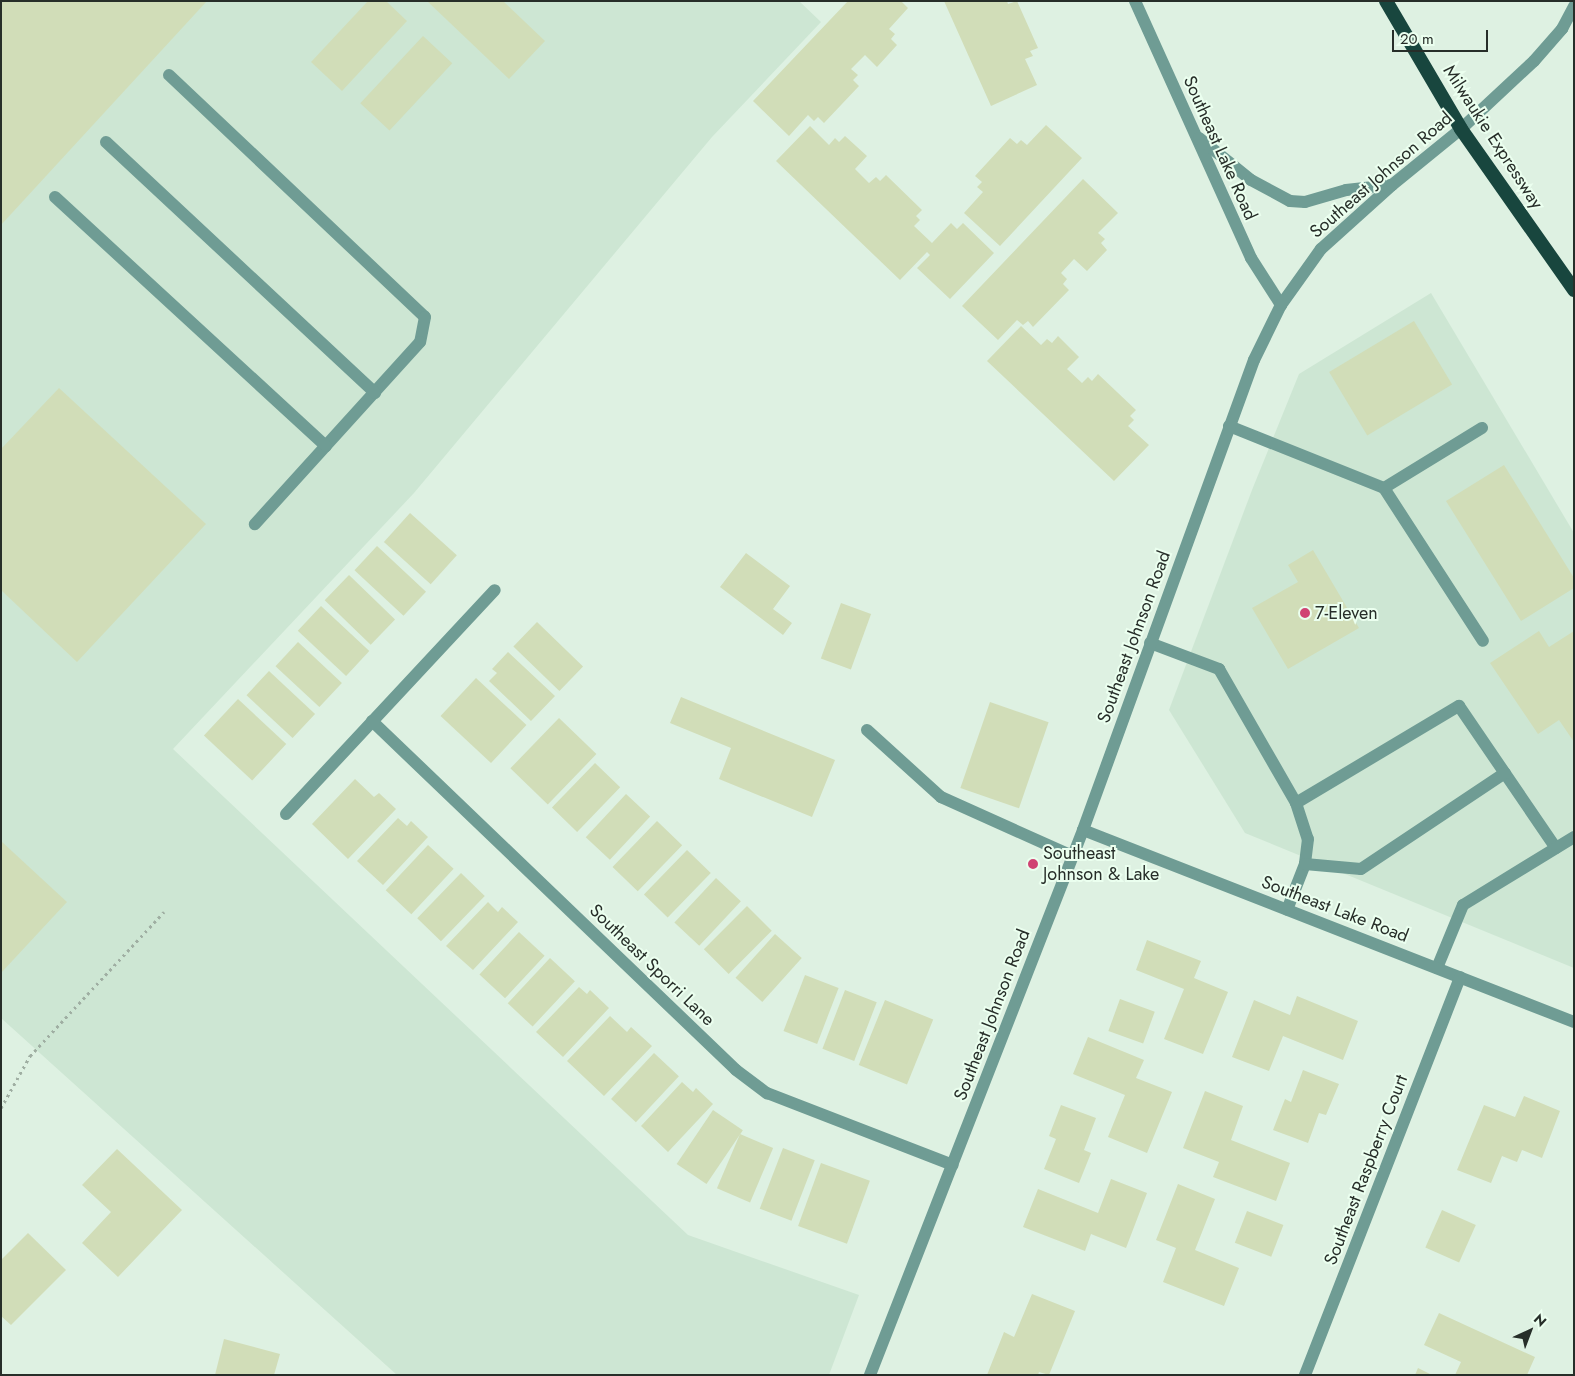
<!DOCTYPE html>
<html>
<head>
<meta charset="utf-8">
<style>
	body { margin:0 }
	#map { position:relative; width:1575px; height:1376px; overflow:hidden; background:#def1e2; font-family:Jost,sans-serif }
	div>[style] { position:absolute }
	.built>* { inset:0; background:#cde6d3 }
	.building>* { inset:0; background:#d1ddb8; transform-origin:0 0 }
	.path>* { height:3px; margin-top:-1.5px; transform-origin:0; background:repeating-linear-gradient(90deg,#9faea2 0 2.5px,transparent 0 6.5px) }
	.service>* { height:12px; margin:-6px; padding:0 6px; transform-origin:6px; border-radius:6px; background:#6f9c94 }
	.minor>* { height:12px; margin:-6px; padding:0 6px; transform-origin:6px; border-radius:6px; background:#6f9c94 }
	.tertiary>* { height:12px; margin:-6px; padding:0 6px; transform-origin:6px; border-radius:6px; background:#6f9c94 }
	.trunk>* { height:14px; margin:-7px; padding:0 7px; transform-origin:7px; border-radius:7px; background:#18463e }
	.dots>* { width:14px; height:14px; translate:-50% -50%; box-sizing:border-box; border:2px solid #ebffef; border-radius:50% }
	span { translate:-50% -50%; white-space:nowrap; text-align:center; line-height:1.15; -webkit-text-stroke:4px #ebffef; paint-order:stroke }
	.street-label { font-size:18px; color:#272e29 }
	.poi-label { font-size:18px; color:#272e29 }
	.left { translate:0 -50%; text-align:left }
	.frame { position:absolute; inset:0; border:2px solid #272e29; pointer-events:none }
	.north { position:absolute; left:1505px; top:1306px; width:50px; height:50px; -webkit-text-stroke:4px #ebffef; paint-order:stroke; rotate:43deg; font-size:14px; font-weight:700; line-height:20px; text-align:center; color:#272e29 }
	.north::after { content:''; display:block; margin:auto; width:18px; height:22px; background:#272e29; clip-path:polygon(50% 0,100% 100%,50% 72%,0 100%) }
	.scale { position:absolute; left:1392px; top:30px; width:96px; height:22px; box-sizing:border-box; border:2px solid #272e29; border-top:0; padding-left:6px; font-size:15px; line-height:18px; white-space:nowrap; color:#272e29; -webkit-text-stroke:4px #ebffef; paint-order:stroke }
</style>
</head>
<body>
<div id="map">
	<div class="built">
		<div style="clip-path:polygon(1px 1px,799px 1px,821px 22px,712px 137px,414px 493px,173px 749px,688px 1235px,859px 1295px,829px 1375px,397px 1375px,1px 1018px)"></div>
		<div style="clip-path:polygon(1431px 293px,1574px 533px,1574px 968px,1245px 833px,1169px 710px,1252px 490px,1299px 374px)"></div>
	</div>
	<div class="building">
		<div style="clip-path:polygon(1px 1px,207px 1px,1px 225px)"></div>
		<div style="clip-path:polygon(368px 1px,386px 1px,407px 21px,342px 91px,311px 62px)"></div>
		<div style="clip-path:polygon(427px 1px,503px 1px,545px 41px,509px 79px)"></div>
		<div style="clip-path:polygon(848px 1px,901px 1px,908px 8px,889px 29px,895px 34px,891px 39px,897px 45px,877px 67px,865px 55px,851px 69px,858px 75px,853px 80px,859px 86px,824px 123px,818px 117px,814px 121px,808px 115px,789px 136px,753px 101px)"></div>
		<div style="clip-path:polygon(944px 1px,1007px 1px,1008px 4px,1017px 1px,1038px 48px,1030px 51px,1033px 56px,1025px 59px,1037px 85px,991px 106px)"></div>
		<div style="left:423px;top:36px;width:40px;height:92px;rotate:43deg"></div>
		<div style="clip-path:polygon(1046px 125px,1082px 158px,1000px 246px,964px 213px,983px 192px,977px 187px,982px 182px,975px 176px,1010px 138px,1017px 144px,1021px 140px,1027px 145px)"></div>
		<div style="clip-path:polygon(810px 126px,829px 145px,835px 138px,839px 142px,845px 136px,867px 156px,855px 169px,869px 183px,876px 177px,880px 181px,886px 175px,922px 210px,916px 216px,920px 220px,914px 226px,932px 243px,951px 223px,957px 229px,963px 223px,994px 253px,950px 299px,917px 268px,930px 255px,927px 252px,900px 280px,776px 161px)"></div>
		<div style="clip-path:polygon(1083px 179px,1118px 213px,1098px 233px,1105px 239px,1101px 243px,1107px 250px,1087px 271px,1074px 259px,1061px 273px,1067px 279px,1063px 284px,1069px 290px,1033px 327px,1028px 321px,1023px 325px,1017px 320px,998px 340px,962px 306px)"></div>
		<div style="left:1414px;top:321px;width:74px;height:99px;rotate:59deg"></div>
		<div style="clip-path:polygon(1021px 326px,1041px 345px,1047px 339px,1052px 343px,1058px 336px,1079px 357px,1067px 369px,1082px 383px,1088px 377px,1092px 381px,1098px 374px,1136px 410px,1130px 416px,1134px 420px,1128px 426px,1149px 445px,1114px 481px,987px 361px)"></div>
		<div style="clip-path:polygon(59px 388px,206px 524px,77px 662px,1px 590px,1px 449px)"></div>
		<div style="clip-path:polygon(1504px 465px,1574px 578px,1574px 588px,1521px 621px,1446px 501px)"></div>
		<div style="left:410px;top:513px;width:63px;height:39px;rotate:42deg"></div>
		<div style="left:377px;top:546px;width:67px;height:33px;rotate:43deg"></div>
		<div style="clip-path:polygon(1313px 550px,1359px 628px,1288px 669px,1252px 608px,1298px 582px,1288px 565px)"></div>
		<div style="clip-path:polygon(746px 553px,790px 586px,773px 609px,792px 623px,783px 635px,720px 587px)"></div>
		<div style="left:349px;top:575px;width:64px;height:35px;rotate:44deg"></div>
		<div style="left:841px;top:603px;width:32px;height:59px;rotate:20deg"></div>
		<div style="left:321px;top:606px;width:66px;height:34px;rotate:43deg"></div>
		<div style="left:537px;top:622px;width:64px;height:34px;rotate:44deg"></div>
		<div style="clip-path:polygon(1539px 631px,1549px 647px,1574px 631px,1574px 742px,1559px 720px,1538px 734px,1490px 663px)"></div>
		<div style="left:298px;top:642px;width:60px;height:33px;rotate:43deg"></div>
		<div style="clip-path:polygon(508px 652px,555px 696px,531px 721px,489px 681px,497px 673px,492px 669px)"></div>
		<div style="left:269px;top:671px;width:63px;height:33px;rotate:43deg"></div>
		<div style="left:476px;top:678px;width:69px;height:52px;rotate:43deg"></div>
		<div style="clip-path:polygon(681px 697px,835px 760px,812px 817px,719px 779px,731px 748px,670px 723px)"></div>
		<div style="left:238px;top:699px;width:66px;height:50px;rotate:43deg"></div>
		<div style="left:990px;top:702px;width:62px;height:91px;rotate:19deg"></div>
		<div style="left:559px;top:718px;width:52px;height:70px;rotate:44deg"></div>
		<div style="left:595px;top:763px;width:35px;height:62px;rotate:44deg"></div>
		<div style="clip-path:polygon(355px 779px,374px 797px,379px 793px,396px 809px,348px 859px,312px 824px)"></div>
		<div style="left:626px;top:794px;width:33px;height:59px;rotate:43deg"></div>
		<div style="clip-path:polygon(398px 818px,407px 826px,411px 821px,428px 837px,383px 885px,357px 861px)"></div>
		<div style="left:657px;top:821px;width:35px;height:64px;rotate:44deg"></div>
		<div style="clip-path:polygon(1px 841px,67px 902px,1px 973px)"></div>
		<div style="left:428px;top:845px;width:35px;height:62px;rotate:43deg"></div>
		<div style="left:687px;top:850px;width:33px;height:62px;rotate:44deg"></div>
		<div style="left:461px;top:873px;width:33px;height:63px;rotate:44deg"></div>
		<div style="left:716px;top:878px;width:34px;height:61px;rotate:43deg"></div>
		<div style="clip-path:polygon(488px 902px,498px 912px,502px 907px,518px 922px,473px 970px,446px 946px)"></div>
		<div style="left:747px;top:906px;width:35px;height:61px;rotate:45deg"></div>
		<div style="left:519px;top:932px;width:35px;height:58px;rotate:43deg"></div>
		<div style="left:775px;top:934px;width:36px;height:59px;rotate:42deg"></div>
		<div style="clip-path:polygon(1147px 940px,1201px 961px,1194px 978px,1228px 992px,1203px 1054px,1164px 1039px,1184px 989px,1136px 970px)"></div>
		<div style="left:550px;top:958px;width:34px;height:62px;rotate:43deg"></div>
		<div style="left:805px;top:975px;width:36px;height:60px;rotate:21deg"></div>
		<div style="clip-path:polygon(579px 987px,587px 994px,590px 990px,609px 1008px,563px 1057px,536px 1032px)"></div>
		<div style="left:845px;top:990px;width:34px;height:63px;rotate:21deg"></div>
		<div style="clip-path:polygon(1297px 996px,1358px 1021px,1343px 1060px,1283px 1036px,1269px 1071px,1232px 1057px,1254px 1000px,1290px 1015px)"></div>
		<div style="left:1120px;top:999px;width:37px;height:34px;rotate:20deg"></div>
		<div style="left:885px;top:1000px;width:52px;height:70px;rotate:22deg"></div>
		<div style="clip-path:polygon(610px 1016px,627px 1032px,631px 1027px,652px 1046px,604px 1096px,567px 1061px)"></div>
		<div style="clip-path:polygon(1088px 1037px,1144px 1060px,1136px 1078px,1172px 1092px,1147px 1153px,1108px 1137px,1125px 1095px,1073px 1074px)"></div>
		<div style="left:654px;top:1053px;width:34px;height:63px;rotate:43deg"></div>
		<div style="clip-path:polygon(1303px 1070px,1339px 1084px,1326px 1115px,1319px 1113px,1308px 1143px,1273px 1130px,1285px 1099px,1291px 1102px)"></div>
		<div style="clip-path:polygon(682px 1082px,693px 1092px,696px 1088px,713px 1104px,668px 1152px,641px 1126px)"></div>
		<div style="clip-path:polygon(1205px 1091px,1243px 1106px,1231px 1140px,1290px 1163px,1276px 1201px,1213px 1177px,1219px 1162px,1183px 1148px)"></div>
		<div style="clip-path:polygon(1524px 1096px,1560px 1111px,1542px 1158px,1522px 1150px,1517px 1162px,1502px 1156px,1491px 1183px,1457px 1170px,1484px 1105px,1515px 1117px)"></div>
		<div style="clip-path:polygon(1061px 1105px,1096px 1118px,1084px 1150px,1091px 1153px,1079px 1183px,1044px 1169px,1056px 1139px,1049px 1136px)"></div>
		<div style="left:713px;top:1110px;width:36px;height:65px;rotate:34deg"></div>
		<div style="left:740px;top:1134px;width:36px;height:59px;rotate:23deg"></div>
		<div style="left:783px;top:1148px;width:34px;height:65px;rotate:21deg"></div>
		<div style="clip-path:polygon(117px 1149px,182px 1210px,118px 1277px,82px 1243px,111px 1212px,82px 1185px)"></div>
		<div style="left:821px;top:1163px;width:52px;height:67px;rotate:20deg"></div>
		<div style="clip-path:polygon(1111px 1179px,1147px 1193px,1126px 1248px,1091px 1234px,1085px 1251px,1023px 1227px,1038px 1189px,1098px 1213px)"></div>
		<div style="clip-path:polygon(1178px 1184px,1215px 1199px,1195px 1250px,1239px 1268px,1224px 1306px,1163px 1282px,1176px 1248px,1156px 1240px)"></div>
		<div style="left:1442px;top:1210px;width:37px;height:41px;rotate:24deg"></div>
		<div style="left:1247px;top:1211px;width:39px;height:34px;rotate:21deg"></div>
		<div style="clip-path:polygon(28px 1233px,66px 1270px,11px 1325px,1px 1316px,1px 1260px)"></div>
		<div style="clip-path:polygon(1032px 1294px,1075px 1311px,1049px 1375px,1039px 1372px,1038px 1375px,987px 1375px,1004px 1332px,1014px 1337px)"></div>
		<div style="clip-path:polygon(1439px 1313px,1535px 1357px,1527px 1375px,1455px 1375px,1461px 1362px,1424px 1345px)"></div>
		<div style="clip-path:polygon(224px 1339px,280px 1354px,274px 1375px,215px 1375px)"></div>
		<div style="clip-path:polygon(1418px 1368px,1432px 1375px,1415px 1375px)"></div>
	</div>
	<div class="path">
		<div style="left:1px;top:1108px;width:60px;rotate:-60.9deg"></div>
		<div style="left:30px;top:1056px;width:197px;rotate:-47.1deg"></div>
	</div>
	<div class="service">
		<div style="left:169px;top:75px;width:352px;rotate:43.4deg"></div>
		<div style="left:425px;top:317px;width:25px;rotate:101deg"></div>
		<div style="left:420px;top:342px;width:246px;rotate:132.2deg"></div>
		<div style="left:106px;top:142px;width:368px;rotate:43deg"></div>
		<div style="left:55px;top:197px;width:368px;rotate:42.6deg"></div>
		<div style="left:1229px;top:426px;width:167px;rotate:21.8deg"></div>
		<div style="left:1384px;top:488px;width:182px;rotate:57.1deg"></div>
		<div style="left:1384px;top:488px;width:115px;rotate:-31.5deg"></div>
		<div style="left:1150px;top:643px;width:74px;rotate:20.6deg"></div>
		<div style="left:1219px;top:669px;width:155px;rotate:60.1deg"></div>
		<div style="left:1296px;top:803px;width:38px;rotate:72deg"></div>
		<div style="left:1308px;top:839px;width:25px;rotate:97deg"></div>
		<div style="left:1305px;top:864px;width:49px;rotate:111.4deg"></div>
		<div style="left:867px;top:730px;width:100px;rotate:42.2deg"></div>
		<div style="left:941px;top:797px;width:144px;rotate:24.2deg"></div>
		<div style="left:1296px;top:803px;width:190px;rotate:-30.8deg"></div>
		<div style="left:1459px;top:706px;width:172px;rotate:55.7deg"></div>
		<div style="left:1305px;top:864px;width:56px;rotate:5.1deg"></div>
		<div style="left:1361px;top:869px;width:173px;rotate:-33.7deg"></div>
		<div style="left:1437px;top:968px;width:68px;rotate:-67.6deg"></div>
		<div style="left:1463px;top:905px;width:130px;rotate:-31.5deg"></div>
	</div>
	<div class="minor">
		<div style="left:372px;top:721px;width:504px;rotate:43.79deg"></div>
		<div style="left:736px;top:1070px;width:39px;rotate:37deg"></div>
		<div style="left:767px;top:1093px;width:199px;rotate:21.2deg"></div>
		<div style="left:286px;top:814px;width:306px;rotate:-47deg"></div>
		<div style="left:1083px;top:830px;width:527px;rotate:21.36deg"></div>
		<div style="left:1305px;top:1375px;width:427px;rotate:-68.7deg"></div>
	</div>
	<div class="tertiary">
		<div style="left:1135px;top:1px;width:282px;rotate:65.7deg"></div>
		<div style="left:1251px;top:258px;width:56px;rotate:57.4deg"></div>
		<div style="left:1199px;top:138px;width:67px;rotate:38.9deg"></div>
		<div style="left:1251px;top:180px;width:44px;rotate:28.3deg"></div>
		<div style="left:1290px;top:201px;width:15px;rotate:4deg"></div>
		<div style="left:1305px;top:202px;width:43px;rotate:-16.3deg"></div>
		<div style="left:1346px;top:190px;width:46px;rotate:-6.2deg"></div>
		<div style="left:870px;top:1375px;width:585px;rotate:-68.65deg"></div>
		<div style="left:1083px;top:830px;width:500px;rotate:-70.01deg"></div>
		<div style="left:1254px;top:360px;width:61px;rotate:-63.9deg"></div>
		<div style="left:1281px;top:305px;width:69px;rotate:-54.5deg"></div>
		<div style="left:1321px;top:249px;width:96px;rotate:-42deg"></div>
		<div style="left:1392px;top:185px;width:89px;rotate:-39.1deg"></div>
		<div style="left:1461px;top:129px;width:100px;rotate:-43deg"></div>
		<div style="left:1534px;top:61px;width:43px;rotate:-48.8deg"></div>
		<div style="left:1562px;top:29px;width:26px;rotate:-62deg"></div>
	</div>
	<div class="trunk">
		<div style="left:1386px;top:1px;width:148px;rotate:59.6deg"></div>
		<div style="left:1461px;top:129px;width:197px;rotate:54.9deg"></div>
	</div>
	<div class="dots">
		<div style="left:1305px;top:613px;background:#d04373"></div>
		<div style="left:1033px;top:864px;background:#d04373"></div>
	</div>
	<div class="street-label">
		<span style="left:1493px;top:137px;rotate:57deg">Milwaukie Expressway</span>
		<span style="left:1220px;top:148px;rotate:66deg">Southeast Lake Road</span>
		<span style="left:1381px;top:175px;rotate:-41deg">Southeast Johnson Road</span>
		<span style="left:1134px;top:637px;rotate:-70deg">Southeast Johnson Road</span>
		<span style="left:1335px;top:909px;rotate:21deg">Southeast Lake Road</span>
		<span style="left:652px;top:965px;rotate:44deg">Southeast Sporri Lane</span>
		<span style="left:992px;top:1015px;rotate:-69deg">Southeast Johnson Road</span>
		<span style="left:1366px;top:1170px;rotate:-69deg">Southeast Raspberry Court</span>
	</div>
	<div class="poi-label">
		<span class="left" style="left:1315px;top:613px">7-Eleven</span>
		<span class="left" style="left:1043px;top:864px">Southeast<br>Johnson &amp; Lake</span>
	</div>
	<div class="frame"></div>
	<div class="north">N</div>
	<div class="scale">20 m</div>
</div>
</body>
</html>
